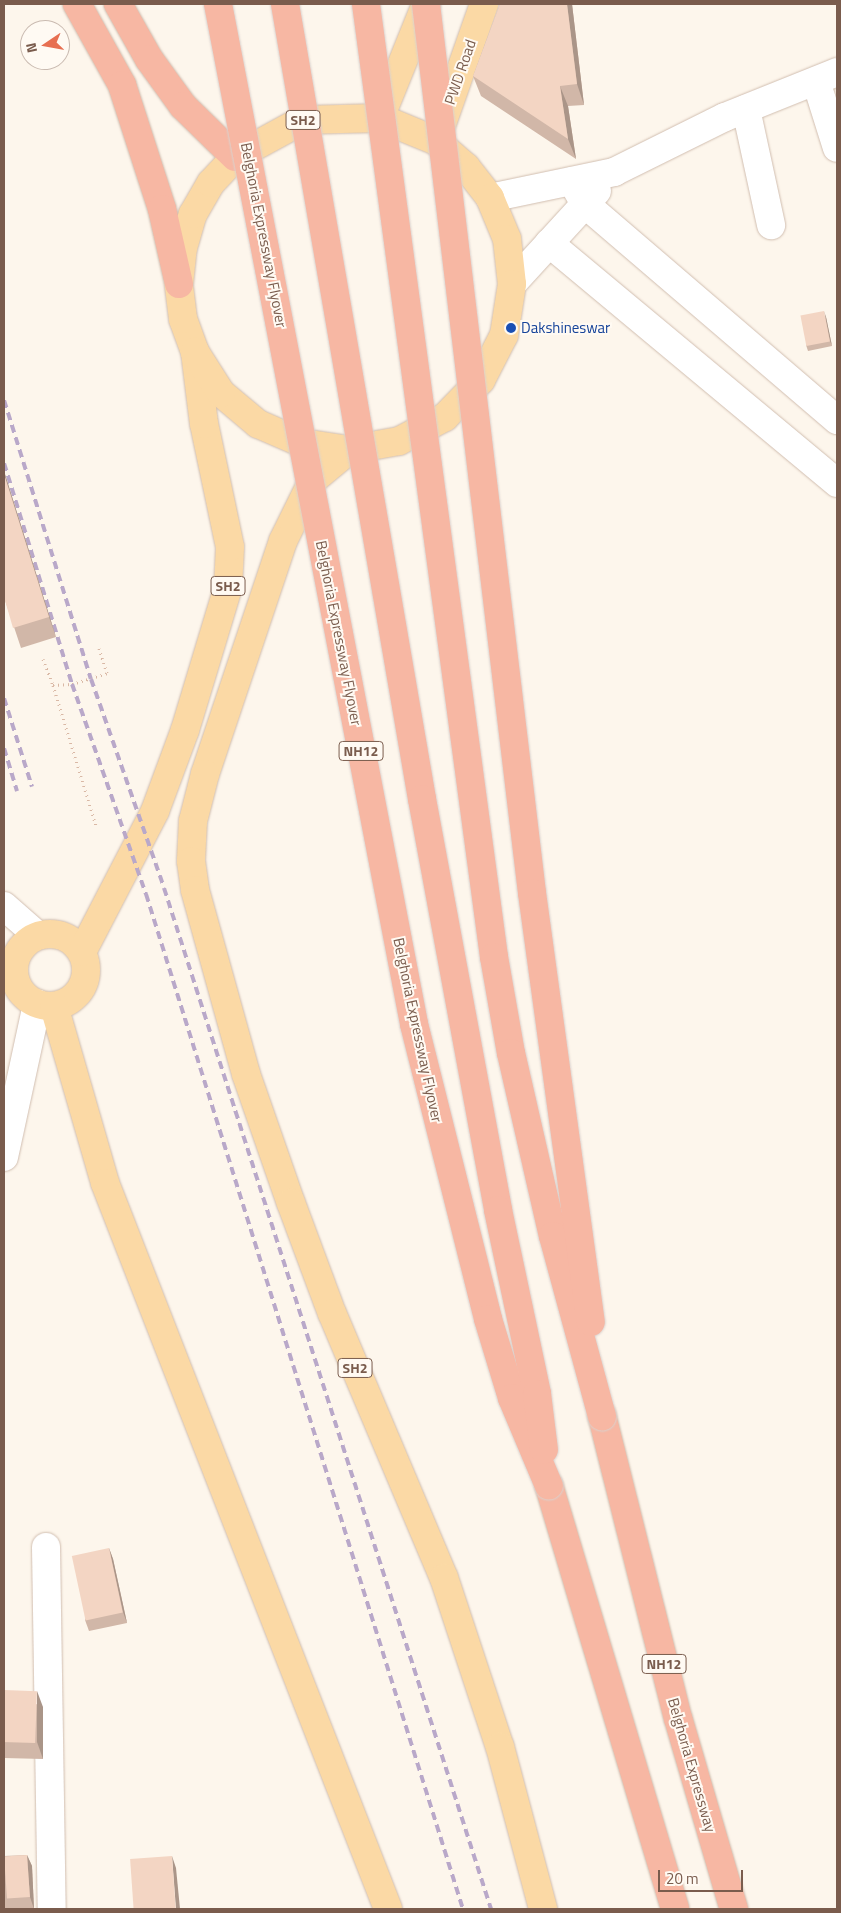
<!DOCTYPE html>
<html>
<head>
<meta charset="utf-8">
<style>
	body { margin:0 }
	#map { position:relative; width:841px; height:1913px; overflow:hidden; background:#fdf6ec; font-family:"Titillium Web",sans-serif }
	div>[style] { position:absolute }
	.path>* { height:3px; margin-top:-1.5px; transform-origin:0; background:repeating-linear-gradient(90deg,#d9b8a5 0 1px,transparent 0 5px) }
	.roads { filter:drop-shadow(0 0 1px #d1beb0) drop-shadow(0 0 1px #d1beb0) }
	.minor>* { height:28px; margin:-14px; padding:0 14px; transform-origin:14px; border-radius:14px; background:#fff }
	.major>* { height:28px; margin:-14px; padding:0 14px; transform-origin:14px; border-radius:14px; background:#fbd9a5 }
	.major>.ring { margin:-14px; padding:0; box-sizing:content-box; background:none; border:28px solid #fbd9a5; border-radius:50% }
	.highway>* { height:28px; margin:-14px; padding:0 14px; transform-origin:14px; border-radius:14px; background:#f7b7a3 }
	.rail>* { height:4px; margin-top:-2px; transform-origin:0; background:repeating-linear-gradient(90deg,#b9a8c9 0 8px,transparent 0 13px) }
	.bridges { filter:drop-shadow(0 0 1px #dad1cd) drop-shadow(0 0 1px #dad1cd) }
	.highway-bridge>* { height:28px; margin:-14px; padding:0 14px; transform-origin:14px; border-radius:14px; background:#f7b7a3 }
	.wall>* { inset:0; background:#d1b7a8 }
	.shaded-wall>* { inset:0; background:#aa9588 }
	.building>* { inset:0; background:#f3d5c3; transform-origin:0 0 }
	.dots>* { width:14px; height:14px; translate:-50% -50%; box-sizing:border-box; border:2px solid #fffaf3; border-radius:50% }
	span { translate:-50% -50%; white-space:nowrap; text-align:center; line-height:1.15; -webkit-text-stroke:4px #fffaf3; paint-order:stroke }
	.shield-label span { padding:1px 4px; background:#fffaf3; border:1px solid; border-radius:4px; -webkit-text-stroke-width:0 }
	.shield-label { font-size:14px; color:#7a5c4d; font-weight:700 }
	.street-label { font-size:15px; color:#7a5c4d }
	.transit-label { font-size:15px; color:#164399 }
	.left { translate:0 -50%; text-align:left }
	.frame { position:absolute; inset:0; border:5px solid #7a5c4d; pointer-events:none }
	.north { position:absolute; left:20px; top:20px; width:50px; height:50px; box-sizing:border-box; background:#fffaf3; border:1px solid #cabbb1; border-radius:50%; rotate:258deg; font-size:14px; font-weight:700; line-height:20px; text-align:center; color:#7a5c4d }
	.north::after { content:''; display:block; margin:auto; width:18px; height:22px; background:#e76f51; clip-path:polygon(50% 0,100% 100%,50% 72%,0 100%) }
	.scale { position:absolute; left:658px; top:1870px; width:85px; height:22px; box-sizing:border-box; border:2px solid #7a5c4d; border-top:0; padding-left:6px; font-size:15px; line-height:18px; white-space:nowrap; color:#7a5c4d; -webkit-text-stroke:4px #fffaf3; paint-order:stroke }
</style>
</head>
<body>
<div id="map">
	<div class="path">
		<div style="left:43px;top:659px;width:28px;rotate:69deg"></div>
		<div style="left:53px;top:685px;width:19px;rotate:-3deg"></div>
		<div style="left:72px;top:684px;width:37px;rotate:-17deg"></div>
		<div style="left:107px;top:673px;width:26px;rotate:-108deg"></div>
		<div style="left:53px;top:685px;width:147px;rotate:73deg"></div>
	</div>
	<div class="roads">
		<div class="minor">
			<div style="left:816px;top:81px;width:70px;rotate:72.6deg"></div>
			<div style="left:746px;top:109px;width:119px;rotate:77.8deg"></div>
			<div style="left:572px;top:181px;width:26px;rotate:61deg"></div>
			<div style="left:585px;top:204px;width:332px;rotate:40.6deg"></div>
			<div style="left:490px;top:198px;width:127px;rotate:-11.8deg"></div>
			<div style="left:614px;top:172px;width:124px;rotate:-26.4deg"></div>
			<div style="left:725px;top:117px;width:121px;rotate:-21.9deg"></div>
			<div style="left:549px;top:243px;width:375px;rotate:39.8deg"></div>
			<div style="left:512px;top:284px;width:126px;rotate:-47.6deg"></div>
			<div style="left:4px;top:906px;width:44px;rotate:41.3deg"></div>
			<div style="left:4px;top:1157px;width:157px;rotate:-77.8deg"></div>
			<div style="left:46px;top:1547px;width:362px;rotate:89.1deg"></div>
		</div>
		<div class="major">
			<div style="left:380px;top:118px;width:123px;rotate:-68deg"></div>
			<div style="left:439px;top:132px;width:136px;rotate:-70.6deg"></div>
			<div style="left:349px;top:450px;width:47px;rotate:140.2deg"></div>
			<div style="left:313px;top:480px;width:68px;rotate:116.2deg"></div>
			<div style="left:283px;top:541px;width:246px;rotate:108.5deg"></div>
			<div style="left:205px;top:774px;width:49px;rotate:104.3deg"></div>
			<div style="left:193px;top:821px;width:40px;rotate:92.9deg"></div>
			<div style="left:191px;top:861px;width:29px;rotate:82deg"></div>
			<div style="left:195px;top:890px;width:191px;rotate:74.5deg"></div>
			<div style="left:246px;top:1074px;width:137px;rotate:70.8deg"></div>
			<div style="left:291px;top:1203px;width:117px;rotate:69.6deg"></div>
			<div style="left:332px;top:1313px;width:288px;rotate:67.1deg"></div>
			<div style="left:444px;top:1578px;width:178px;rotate:71.7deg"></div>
			<div style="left:500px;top:1747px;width:168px;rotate:75.1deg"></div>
			<div class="ring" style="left:14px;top:934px;width:44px;height:44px"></div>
			<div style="left:82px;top:952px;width:159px;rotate:-62.6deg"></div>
			<div style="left:155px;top:811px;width:86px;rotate:-69.7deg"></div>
			<div style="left:185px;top:730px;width:148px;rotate:-73.2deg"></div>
			<div style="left:228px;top:588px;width:41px;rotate:-87.2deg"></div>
			<div style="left:230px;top:547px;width:126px;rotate:-101.9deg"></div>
			<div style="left:204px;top:424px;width:73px;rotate:-97.1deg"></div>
			<div style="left:195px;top:352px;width:35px;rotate:-110deg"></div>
			<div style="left:183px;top:319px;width:35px;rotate:-97deg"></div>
			<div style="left:179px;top:284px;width:36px;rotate:-84deg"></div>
			<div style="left:183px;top:248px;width:35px;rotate:-74deg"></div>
			<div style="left:193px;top:214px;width:36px;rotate:-60deg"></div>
			<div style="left:211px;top:183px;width:35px;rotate:-47deg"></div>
			<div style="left:235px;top:157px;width:77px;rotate:-28.6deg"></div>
			<div style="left:303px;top:120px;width:77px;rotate:-1.5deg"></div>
			<div style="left:380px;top:118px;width:61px;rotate:22.3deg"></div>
			<div style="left:436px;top:141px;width:40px;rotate:41deg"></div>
			<div style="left:466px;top:167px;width:39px;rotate:52deg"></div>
			<div style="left:490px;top:198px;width:44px;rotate:67.5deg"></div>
			<div style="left:507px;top:239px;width:45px;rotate:83.7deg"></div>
			<div style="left:512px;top:284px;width:52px;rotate:98.9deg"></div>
			<div style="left:504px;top:335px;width:51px;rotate:117.1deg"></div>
			<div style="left:481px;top:380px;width:52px;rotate:134.2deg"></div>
			<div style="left:445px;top:417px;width:52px;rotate:152.4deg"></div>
			<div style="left:399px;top:441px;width:51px;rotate:169.8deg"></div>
			<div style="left:349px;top:450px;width:48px;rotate:-171.5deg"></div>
			<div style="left:302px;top:443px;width:48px;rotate:-156.6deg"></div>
			<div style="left:258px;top:424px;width:48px;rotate:-140deg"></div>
			<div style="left:221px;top:393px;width:49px;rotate:-122.4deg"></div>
			<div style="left:54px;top:1006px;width:184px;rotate:73.9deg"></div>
			<div style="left:105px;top:1183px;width:779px;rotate:68.7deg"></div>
		</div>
		<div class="highway">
			<div style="left:77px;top:4px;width:93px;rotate:60.9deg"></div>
			<div style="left:122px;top:85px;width:130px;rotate:72.1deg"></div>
			<div style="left:162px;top:209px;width:77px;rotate:77.2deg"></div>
			<div style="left:118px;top:4px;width:63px;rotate:60.6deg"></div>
			<div style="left:149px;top:59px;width:58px;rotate:54.1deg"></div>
			<div style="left:183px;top:106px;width:73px;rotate:44.4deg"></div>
			<div style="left:602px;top:1416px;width:311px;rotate:75.9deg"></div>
			<div style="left:678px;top:1718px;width:199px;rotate:73.7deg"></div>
			<div style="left:549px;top:1486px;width:441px;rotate:73.4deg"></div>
		</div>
	</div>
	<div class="rail">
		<div style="left:4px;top:400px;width:292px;rotate:72.7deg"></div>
		<div style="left:91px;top:679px;width:221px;rotate:70.7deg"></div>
		<div style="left:164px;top:888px;width:1072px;rotate:72.24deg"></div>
		<div style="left:4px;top:463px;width:231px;rotate:72.9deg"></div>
		<div style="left:72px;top:684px;width:223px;rotate:70.6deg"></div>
		<div style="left:146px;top:894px;width:1063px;rotate:72.66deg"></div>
		<div style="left:4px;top:698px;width:93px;rotate:72.5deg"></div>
		<div style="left:4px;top:748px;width:45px;rotate:73.2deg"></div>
	</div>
	<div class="bridges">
		<div class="highway-bridge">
			<div style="left:218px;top:4px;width:1039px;rotate:79.12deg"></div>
			<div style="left:414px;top:1024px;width:304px;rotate:75.9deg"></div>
			<div style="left:488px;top:1319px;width:83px;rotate:73.1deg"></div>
			<div style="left:512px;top:1398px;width:95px;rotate:67.2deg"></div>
			<div style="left:285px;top:4px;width:807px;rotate:80.22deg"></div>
			<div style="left:422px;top:799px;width:418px;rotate:79.5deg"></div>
			<div style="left:498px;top:1210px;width:188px;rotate:78deg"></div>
			<div style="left:537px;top:1394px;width:56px;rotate:82.9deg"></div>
			<div style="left:366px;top:4px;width:962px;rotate:82.35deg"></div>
			<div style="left:494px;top:957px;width:97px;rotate:80deg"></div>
			<div style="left:511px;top:1053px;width:188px;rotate:77.1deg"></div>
			<div style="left:553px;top:1236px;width:187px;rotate:74.8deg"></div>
			<div style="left:426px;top:4px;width:895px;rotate:83.2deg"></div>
			<div style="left:532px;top:893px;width:433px;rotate:82.2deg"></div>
		</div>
	</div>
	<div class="wall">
		<div style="clip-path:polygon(500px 4px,572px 4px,584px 105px,568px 106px,576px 159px,481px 96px,473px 76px)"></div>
		<div style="clip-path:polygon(826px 317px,832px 346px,808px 351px,806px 345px)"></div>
		<div style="clip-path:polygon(4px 471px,56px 637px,21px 648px,4px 597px)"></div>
		<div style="clip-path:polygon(109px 1548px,113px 1559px,127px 1623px,89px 1631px,85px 1620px)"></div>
		<div style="clip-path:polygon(4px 1690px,43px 1707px,43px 1759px,4px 1758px)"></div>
		<div style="clip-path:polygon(27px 1855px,32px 1866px,34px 1909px,4px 1909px,4px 1856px)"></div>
	</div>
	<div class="shaded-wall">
		<div style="clip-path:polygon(567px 4px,572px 4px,584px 105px,577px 84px)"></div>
		<div style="clip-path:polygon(560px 86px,568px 106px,576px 159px,568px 139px)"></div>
		<div style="clip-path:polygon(824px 311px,826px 317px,832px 346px,830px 341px)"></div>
		<div style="clip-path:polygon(4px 471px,56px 637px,49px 617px,4px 474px)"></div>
		<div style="clip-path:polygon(109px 1548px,113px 1559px,127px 1623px,123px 1612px)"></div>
		<div style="clip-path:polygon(37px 1691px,43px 1707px,43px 1759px,37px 1742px)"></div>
		<div style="clip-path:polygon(27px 1855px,32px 1866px,34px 1909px,30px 1897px)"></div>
		<div style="clip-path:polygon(172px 1856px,176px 1868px,180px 1909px,176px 1909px)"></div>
	</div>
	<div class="building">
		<div style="clip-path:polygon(500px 4px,567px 4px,577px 84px,560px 86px,568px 139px,473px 76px)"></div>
		<div style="left:824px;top:311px;width:31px;height:24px;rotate:79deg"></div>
		<div style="clip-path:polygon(4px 474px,49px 617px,13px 628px,4px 597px)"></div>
		<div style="left:109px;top:1548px;width:66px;height:38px;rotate:78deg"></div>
		<div style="left:4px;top:1690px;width:33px;height:52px;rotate:2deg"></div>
		<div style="left:27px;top:1855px;width:42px;height:23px;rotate:86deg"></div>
		<div style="left:172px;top:1856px;width:53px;height:42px;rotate:86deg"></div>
	</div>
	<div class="dots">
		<div style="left:511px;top:328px;background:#1a4fb4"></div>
	</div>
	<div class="shield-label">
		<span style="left:303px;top:120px">SH2</span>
		<span style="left:228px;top:586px">SH2</span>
		<span style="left:361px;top:751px">NH12</span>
		<span style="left:355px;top:1368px">SH2</span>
		<span style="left:664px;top:1664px">NH12</span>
	</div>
	<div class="street-label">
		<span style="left:460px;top:72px;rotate:-71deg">PWD Road</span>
		<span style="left:264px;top:235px;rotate:79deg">Belghoria Expressway Flyover</span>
		<span style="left:339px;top:633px;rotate:79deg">Belghoria Expressway Flyover</span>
		<span style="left:418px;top:1030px;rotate:78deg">Belghoria Expressway Flyover</span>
		<span style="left:692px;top:1765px;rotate:74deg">Belghoria Expressway</span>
	</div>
	<div class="transit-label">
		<span class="left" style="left:521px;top:328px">Dakshineswar</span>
	</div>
	<div class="frame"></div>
	<div class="north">N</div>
	<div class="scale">20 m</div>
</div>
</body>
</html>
